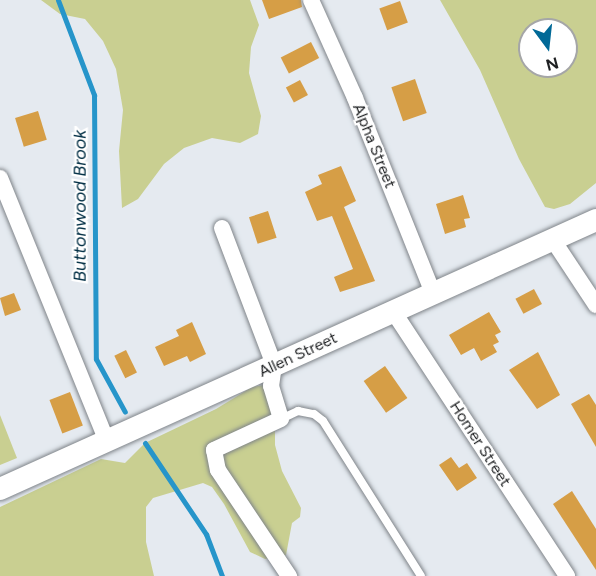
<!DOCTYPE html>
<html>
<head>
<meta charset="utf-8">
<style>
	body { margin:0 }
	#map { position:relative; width:596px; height:576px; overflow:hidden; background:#e5eaf0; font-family:Figtree,sans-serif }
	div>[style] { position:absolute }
	.green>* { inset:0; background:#c9cf91 }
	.stream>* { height:5px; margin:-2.5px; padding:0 2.5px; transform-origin:2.5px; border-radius:2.5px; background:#2695ca }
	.building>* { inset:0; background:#d69e46; transform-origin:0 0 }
	.roads { filter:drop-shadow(0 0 2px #7f8489) drop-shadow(0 0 2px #7f8489) }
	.lane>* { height:8px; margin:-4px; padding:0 4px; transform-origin:4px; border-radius:4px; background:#fff }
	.street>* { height:16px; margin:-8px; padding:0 8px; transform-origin:8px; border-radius:8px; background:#fff }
	.secondary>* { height:22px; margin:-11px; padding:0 11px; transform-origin:11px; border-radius:11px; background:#fff }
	span { translate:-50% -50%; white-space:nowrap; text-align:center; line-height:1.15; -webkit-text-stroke:4.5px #fff; paint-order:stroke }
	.street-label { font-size:16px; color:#1f2123 }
	.water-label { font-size:18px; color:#002e44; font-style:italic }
	.north { position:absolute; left:518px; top:18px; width:60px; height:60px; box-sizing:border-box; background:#fff; border:2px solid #a5a6a7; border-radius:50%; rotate:165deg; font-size:16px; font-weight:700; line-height:24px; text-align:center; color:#1f2123 }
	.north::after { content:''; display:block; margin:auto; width:21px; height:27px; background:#016997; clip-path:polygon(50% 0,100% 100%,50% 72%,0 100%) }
</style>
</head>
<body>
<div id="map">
	<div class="green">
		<div style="clip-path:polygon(41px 0,250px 0,259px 25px,251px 47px,249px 73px,261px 116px,258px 134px,240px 143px,212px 138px,184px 148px,164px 164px,138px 199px,122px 208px,119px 151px,123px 110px,116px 69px,103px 41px,85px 19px,60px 14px)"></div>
		<div style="clip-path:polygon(evenodd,440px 0,596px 0,596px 183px,570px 204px,554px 209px,545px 207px,519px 159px,480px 70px,440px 0,530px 30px,566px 30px,566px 66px,530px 66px,530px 30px)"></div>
		<div style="clip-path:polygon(275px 383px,275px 445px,282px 471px,301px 508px,300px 517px,292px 523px,286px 555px,265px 559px,250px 552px,224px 504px,212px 487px,203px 483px,153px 498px,146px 507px,146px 542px,154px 576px,0 576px,0 507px,101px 459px,125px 463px,145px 443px,216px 409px,252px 387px)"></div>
		<div style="clip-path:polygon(0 415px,17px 458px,0 465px)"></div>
	</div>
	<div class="stream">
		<div style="left:58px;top:0;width:102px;rotate:69.2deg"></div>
		<div style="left:94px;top:95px;width:264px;rotate:89.6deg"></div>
		<div style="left:96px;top:359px;width:60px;rotate:61.3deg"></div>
		<div style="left:145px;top:443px;width:110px;rotate:56.2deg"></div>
		<div style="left:206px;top:534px;width:45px;rotate:69.1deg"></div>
	</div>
	<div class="building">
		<div style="clip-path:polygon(262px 0,301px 0,302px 7px,269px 19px)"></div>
		<div style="left:400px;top:1px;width:23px;height:22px;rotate:70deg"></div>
		<div style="left:311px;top:42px;width:18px;height:34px;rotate:63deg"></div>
		<div style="left:415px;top:79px;width:36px;height:25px;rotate:71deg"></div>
		<div style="left:300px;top:80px;width:17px;height:16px;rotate:62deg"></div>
		<div style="left:38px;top:111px;width:30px;height:24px;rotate:73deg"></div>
		<div style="clip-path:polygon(341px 166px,356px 201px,344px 207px,375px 281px,340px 292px,334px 277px,353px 269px,332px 216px,317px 221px,305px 192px,322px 184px,318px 175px)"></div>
		<div style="clip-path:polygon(463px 195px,470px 218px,464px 219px,466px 227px,445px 234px,436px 204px)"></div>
		<div style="left:268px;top:211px;width:28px;height:20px;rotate:72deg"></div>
		<div style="left:534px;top:289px;width:17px;height:21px;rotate:62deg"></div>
		<div style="clip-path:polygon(14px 293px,21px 310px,5px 316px,0 298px)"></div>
		<div style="clip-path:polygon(489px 312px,501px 332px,495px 335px,499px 342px,493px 345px,497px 352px,481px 361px,474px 348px,461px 355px,449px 335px)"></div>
		<div style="clip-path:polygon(192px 322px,206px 354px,190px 362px,187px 356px,164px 366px,155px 347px,179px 336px,176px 330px)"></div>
		<div style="left:126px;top:350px;width:25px;height:13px;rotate:64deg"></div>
		<div style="clip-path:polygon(538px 352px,560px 395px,537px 409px,509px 370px)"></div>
		<div style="left:385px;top:366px;width:39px;height:26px;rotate:55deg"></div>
		<div style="left:70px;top:392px;width:36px;height:22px;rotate:69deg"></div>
		<div style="clip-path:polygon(589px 394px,596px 405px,596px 447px,571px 404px)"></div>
		<div style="clip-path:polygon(451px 457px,459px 468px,467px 463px,477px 478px,457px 491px,439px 465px)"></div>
		<div style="clip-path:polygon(572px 491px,596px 529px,596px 570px,553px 504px)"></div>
	</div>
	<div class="roads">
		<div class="lane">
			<div style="left:281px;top:419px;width:19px;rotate:-25deg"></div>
			<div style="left:298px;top:411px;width:16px;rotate:11deg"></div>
			<div style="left:314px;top:414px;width:11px;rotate:38deg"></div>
			<div style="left:323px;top:421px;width:183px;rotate:57.7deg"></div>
		</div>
		<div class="street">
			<div style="left:311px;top:0;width:107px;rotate:65.8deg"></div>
			<div style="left:355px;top:98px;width:210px;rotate:68.2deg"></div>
			<div style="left:0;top:178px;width:284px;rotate:67.9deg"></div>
			<div style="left:222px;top:228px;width:147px;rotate:69.2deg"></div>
			<div style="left:274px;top:365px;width:21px;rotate:98deg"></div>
			<div style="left:271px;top:386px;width:34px;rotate:73deg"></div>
			<div style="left:281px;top:419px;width:74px;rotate:155.2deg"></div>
			<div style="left:214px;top:450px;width:20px;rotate:79deg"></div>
			<div style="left:218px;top:470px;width:128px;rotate:56.2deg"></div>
			<div style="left:553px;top:240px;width:78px;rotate:56.5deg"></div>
			<div style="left:393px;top:311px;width:317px;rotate:56.7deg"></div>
		</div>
		<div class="secondary">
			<div style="left:0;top:489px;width:654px;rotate:-24.29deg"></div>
		</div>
	</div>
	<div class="street-label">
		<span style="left:374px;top:146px;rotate:68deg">Alpha Street</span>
		<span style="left:298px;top:355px;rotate:-25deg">Allen Street</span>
		<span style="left:480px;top:444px;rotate:57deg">Homer Street</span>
	</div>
	<div class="water-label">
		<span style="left:80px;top:206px;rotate:-90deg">Buttonwood Brook</span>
	</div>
	<div class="north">N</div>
</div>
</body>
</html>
